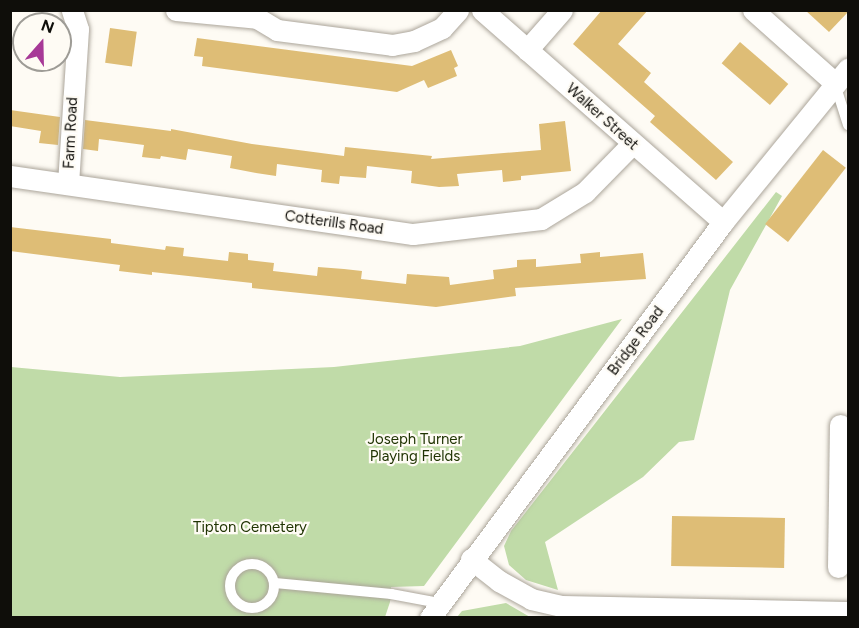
<!DOCTYPE html>
<html>
<head>
<meta charset="utf-8">
<style>
	body { margin:0 }
	#map { position:relative; width:859px; height:628px; overflow:hidden; background:#fefbf4; font-family:Figtree,sans-serif }
	div>[style] { position:absolute }
	.green>* { inset:0; background:#c0dba8 }
	.building>* { inset:0; background:#debd76; transform-origin:0 0 }
	.roads { filter:drop-shadow(0 0 2px #aba59a) drop-shadow(0 0 2px #aba59a) }
	.lane>* { height:10px; margin:-5px; padding:0 5px; transform-origin:5px; border-radius:5px; background:#fff }
	.lane>.ring { margin:-5px; padding:0; box-sizing:content-box; background:none; border:10px solid #fff; border-radius:50% }
	.street>* { height:21px; margin:-10.5px; padding:0 10.5px; transform-origin:10.5px; border-radius:10.5px; background:#fff }
	span { translate:-50% -50%; white-space:nowrap; text-align:center; line-height:1.15; -webkit-text-stroke:4.5px #fefbf4; paint-order:stroke }
	.street-label { font-size:15px; color:#0f0e0a }
	.park-label { font-size:15px; color:#203403 }
	.frame { position:absolute; inset:0; border:12px solid #0f0e0a; pointer-events:none }
	.north { position:absolute; left:12px; top:12px; width:60px; height:60px; box-sizing:border-box; background:#fefbf4; border:2px solid #9e9c96; border-radius:50%; rotate:20deg; font-size:16px; font-weight:700; line-height:24px; text-align:center; color:#0f0e0a }
	.north::after { content:''; display:block; margin:auto; width:21px; height:27px; background:#a73997; clip-path:polygon(50% 0,100% 100%,50% 72%,0 100%) }
</style>
</head>
<body>
<div id="map">
	<div class="green">
		<div style="clip-path:polygon(776px 192px,782px 196px,730px 290px,694px 440px,679px 442px,643px 477px,545px 542px,558px 590px,526px 580px,509px 565px,504px 546px,511px 531px)"></div>
		<div style="clip-path:polygon(622px 319px,424px 586px,391px 587px,390px 602px,385px 617px,11px 618px,11px 367px,120px 377px,334px 367px,520px 346px)"></div>
		<div style="clip-path:polygon(506px 603px,530px 617px,457px 617px,462px 611px)"></div>
	</div>
	<div class="building">
		<div style="clip-path:polygon(602px 10px,648px 10px,618px 44px,651px 73px,644px 82px,733px 162px,716px 180px,650px 122px,655px 116px,573px 44px)"></div>
		<div style="clip-path:polygon(805px 10px,849px 10px,849px 11px,829px 32px)"></div>
		<div style="left:110px;top:28px;width:27px;height:35px;rotate:8deg"></div>
		<div style="clip-path:polygon(197px 38px,412px 66px,451px 50px,458px 66px,454px 68px,457px 76px,428px 88px,424px 80px,397px 92px,202px 66px,203px 57px,194px 56px)"></div>
		<div style="left:740px;top:42px;width:64px;height:28px;rotate:41deg"></div>
		<div style="clip-path:polygon(10px 110px,60px 117px,58px 145px,39px 143px,41px 131px,10px 126px)"></div>
		<div style="clip-path:polygon(85px 120px,171px 131px,171px 129px,252px 144px,344px 156px,345px 147px,432px 156px,431px 159px,541px 150px,539px 124px,565px 121px,571px 171px,521px 176px,521px 180px,503px 182px,502px 170px,457px 174px,459px 186px,439px 187px,411px 183px,412px 171px,367px 166px,366px 178px,340px 176px,339px 184px,321px 182px,322px 170px,277px 164px,276px 176px,256px 173px,230px 168px,232px 156px,188px 149px,186px 160px,161px 156px,160px 159px,142px 157px,144px 145px,99px 139px,98px 151px,83px 149px)"></div>
		<div style="left:823px;top:150px;width:29px;height:94px;rotate:38deg"></div>
		<div style="clip-path:polygon(10px 227px,111px 239px,111px 243px,165px 250px,166px 246px,184px 248px,183px 256px,228px 261px,229px 252px,248px 254px,248px 260px,274px 263px,273px 271px,317px 276px,318px 267px,344px 269px,362px 271px,361px 279px,406px 284px,407px 274px,449px 277px,450px 285px,494px 279px,493px 270px,517px 267px,517px 260px,536px 259px,536px 267px,581px 263px,580px 254px,600px 252px,600px 257px,643px 253px,646px 279px,515px 288px,516px 296px,436px 307px,252px 288px,252px 283px,152px 272px,152px 275px,119px 271px,120px 265px,10px 251px)"></div>
		<div style="left:672px;top:516px;width:113px;height:50px;rotate:1deg"></div>
	</div>
	<div class="roads">
		<div class="lane">
			<div style="left:835px;top:84px;width:43px;rotate:72.4deg"></div>
			<div class="ring" style="left:230px;top:564px;width:34px;height:34px"></div>
			<div style="left:275px;top:583px;width:117px;rotate:5.4deg"></div>
			<div style="left:391px;top:594px;width:49px;rotate:10.6deg"></div>
		</div>
		<div class="street">
			<div style="left:176px;top:10px;width:81px;rotate:5.6deg"></div>
			<div style="left:257px;top:18px;width:23px;rotate:31deg"></div>
			<div style="left:277px;top:30px;width:116px;rotate:7.4deg"></div>
			<div style="left:392px;top:45px;width:22px;rotate:-10deg"></div>
			<div style="left:414px;top:41px;width:31px;rotate:-25deg"></div>
			<div style="left:442px;top:28px;width:24px;rotate:-48deg"></div>
			<div style="left:482px;top:10px;width:321px;rotate:41.3deg"></div>
			<div style="left:753px;top:10px;width:110px;rotate:41.7deg"></div>
			<div style="left:527px;top:50px;width:53px;rotate:-48.8deg"></div>
			<div style="left:10px;top:176px;width:407px;rotate:8.2deg"></div>
			<div style="left:413px;top:234px;width:129px;rotate:-6.7deg"></div>
			<div style="left:541px;top:219px;width:52px;rotate:-31.5deg"></div>
			<div style="left:585px;top:192px;width:67px;rotate:-45.6deg"></div>
			<div style="left:68px;top:184px;width:155px;rotate:-86.3deg"></div>
			<div style="left:78px;top:29px;width:20px;rotate:-108deg"></div>
			<div style="left:471px;top:559px;width:36px;rotate:38deg"></div>
			<div style="left:499px;top:581px;width:37px;rotate:29deg"></div>
			<div style="left:531px;top:599px;width:31px;rotate:13deg"></div>
			<div style="left:561px;top:606px;width:287px;rotate:1.2deg"></div>
			<div style="left:838px;top:567px;width:142px;rotate:-89.2deg"></div>
			<div style="left:430px;top:618px;width:493px;rotate:-53.5deg"></div>
			<div style="left:723px;top:222px;width:198px;rotate:-50.8deg"></div>
		</div>
	</div>
	<div class="street-label">
		<span style="left:602px;top:117px;rotate:42deg">Walker Street</span>
		<span style="left:71px;top:133px;rotate:-87deg">Farm Road</span>
		<span style="left:334px;top:223px;rotate:8deg">Cotterills Road</span>
		<span style="left:636px;top:341px;rotate:-53deg">Bridge Road</span>
	</div>
	<div class="park-label">
		<span style="left:415px;top:448px">Joseph Turner<br>Playing Fields</span>
		<span style="left:250px;top:528px">Tipton Cemetery</span>
	</div>
	<div class="frame"></div>
	<div class="north">N</div>
</div>
</body>
</html>
